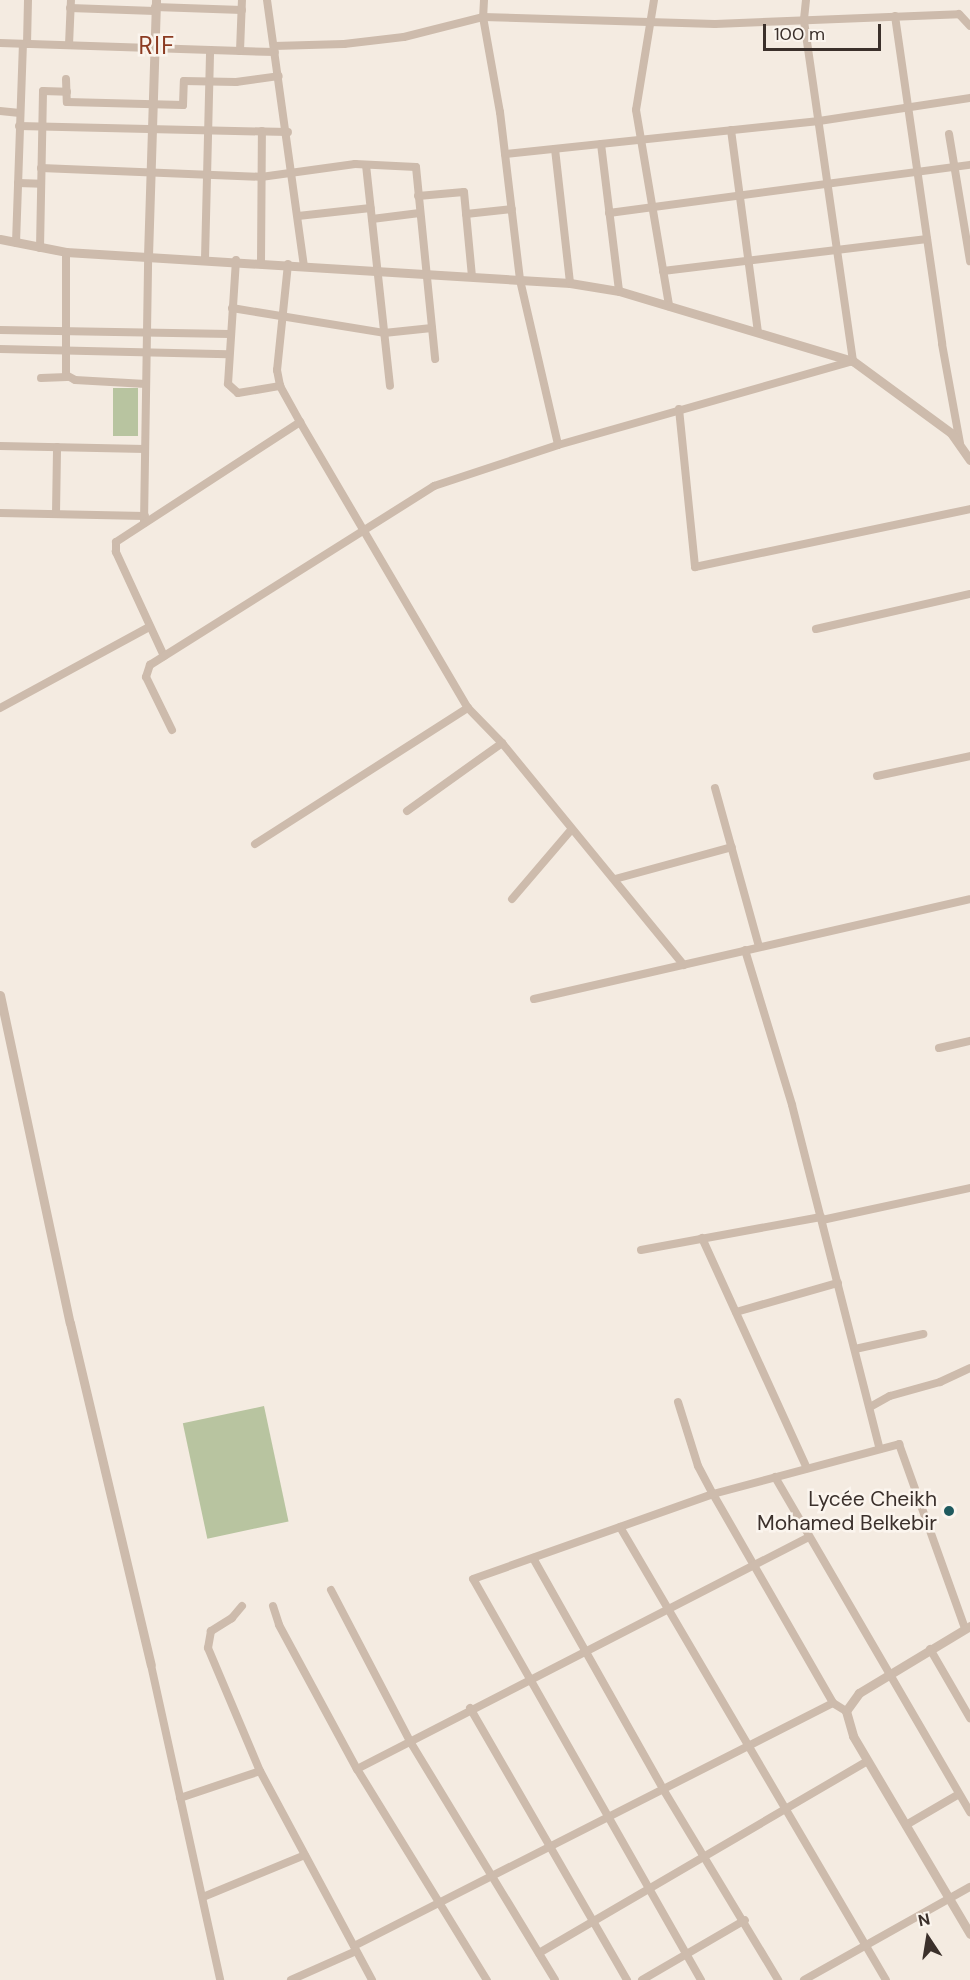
<!DOCTYPE html>
<html>
<head>
<meta charset="utf-8">
<style>
	body { margin:0 }
	#map { position:relative; width:970px; height:1980px; overflow:hidden; background:#f4ebe1; font-family:"DM Sans",sans-serif }
	div>[style] { position:absolute }
	.green>* { inset:0; background:#b8c4a0; transform-origin:0 0 }
	.minor>* { height:8px; margin:-4px; padding:0 4px; transform-origin:4px; border-radius:4px; background:#cdbbac }
	.tertiary>* { height:9px; margin:-4.5px; padding:0 4.5px; transform-origin:4.5px; border-radius:4.5px; background:#cdbbac }
	.dots>* { width:16px; height:16px; translate:-50% -50%; box-sizing:border-box; border:3px solid #fbf5ee; border-radius:50% }
	span { translate:-50% -50%; white-space:nowrap; text-align:center; line-height:1.15; -webkit-text-stroke:5px #fbf5ee; paint-order:stroke }
	.poi-label { font-size:21px; color:#3b302b }
	.right { translate:-100% -50%; text-align:right }
	.quarter-label { font-size:24px; color:#8c3b22; letter-spacing:1.5px }
	.north { position:absolute; left:898px; top:1908px; width:60px; height:60px; -webkit-text-stroke:4px #fbf5ee; paint-order:stroke; rotate:348deg; font-size:16px; font-weight:700; line-height:24px; text-align:center; color:#3b302b }
	.north::after { content:''; display:block; margin:auto; width:21px; height:27px; background:#3b302b; clip-path:polygon(50% 0,100% 100%,50% 72%,0 100%) }
	.scale { position:absolute; left:763px; top:24px; width:118px; height:27px; box-sizing:border-box; border:3px solid #3b302b; border-top:0; padding-left:8px; font-size:18px; line-height:21px; white-space:nowrap; color:#3b302b; -webkit-text-stroke:4px #fbf5ee; paint-order:stroke }
</style>
</head>
<body>
<div id="map">
	<div class="green">
		<div style="left:113px;top:388px;width:25px;height:48px"></div>
		<div style="left:264px;top:1406px;width:118px;height:83px;rotate:78deg"></div>
	</div>
	<div class="minor">
		<div style="left:267px;top:0;width:268px;rotate:82.1deg"></div>
		<div style="left:484px;top:0;width:17px;rotate:93deg"></div>
		<div style="left:483px;top:17px;width:97px;rotate:79.9deg"></div>
		<div style="left:500px;top:112px;width:169px;rotate:83.2deg"></div>
		<div style="left:520px;top:280px;width:169px;rotate:77deg"></div>
		<div style="left:654px;top:0;width:111px;rotate:99.3deg"></div>
		<div style="left:636px;top:110px;width:199px;rotate:80.4deg"></div>
		<div style="left:155px;top:7px;width:87px;rotate:2deg"></div>
		<div style="left:70px;top:8px;width:85px;rotate:2deg"></div>
		<div style="left:895px;top:16px;width:331px;rotate:81.8deg"></div>
		<div style="left:942px;top:344px;width:101px;rotate:79.7deg"></div>
		<div style="left:0;top:43px;width:275px;rotate:1.9deg"></div>
		<div style="left:27px;top:44px;width:44px;rotate:-88.7deg"></div>
		<div style="left:69px;top:45px;width:45px;rotate:-87.5deg"></div>
		<div style="left:274px;top:46px;width:70px;rotate:-1.6deg"></div>
		<div style="left:344px;top:44px;width:60px;rotate:-6.7deg"></div>
		<div style="left:404px;top:37px;width:81px;rotate:-14.2deg"></div>
		<div style="left:483px;top:17px;width:232px;rotate:1.7deg"></div>
		<div style="left:715px;top:24px;width:244px;rotate:-2.3deg"></div>
		<div style="left:959px;top:14px;width:16px;rotate:47deg"></div>
		<div style="left:240px;top:51px;width:51px;rotate:-87.8deg"></div>
		<div style="left:66px;top:79px;width:23px;rotate:88deg"></div>
		<div style="left:67px;top:102px;width:116px;rotate:1.5deg"></div>
		<div style="left:183px;top:105px;width:24px;rotate:-88deg"></div>
		<div style="left:184px;top:81px;width:52px;rotate:1.1deg"></div>
		<div style="left:236px;top:82px;width:43px;rotate:-7.9deg"></div>
		<div style="left:0;top:111px;width:20px;rotate:6deg"></div>
		<div style="left:19px;top:126px;width:269px;rotate:1.3deg"></div>
		<div style="left:731px;top:130px;width:204px;rotate:82.4deg"></div>
		<div style="left:949px;top:134px;width:129px;rotate:80.6deg"></div>
		<div style="left:601px;top:144px;width:148px;rotate:83deg"></div>
		<div style="left:555px;top:149px;width:135px;rotate:83.6deg"></div>
		<div style="left:505px;top:154px;width:316px;rotate:-6deg"></div>
		<div style="left:819px;top:121px;width:153px;rotate:-8.7deg"></div>
		<div style="left:366px;top:165px;width:222px;rotate:83.8deg"></div>
		<div style="left:41px;top:168px;width:220px;rotate:2.3deg"></div>
		<div style="left:261px;top:177px;width:95px;rotate:-7.9deg"></div>
		<div style="left:355px;top:164px;width:61px;rotate:2.8deg"></div>
		<div style="left:416px;top:167px;width:193px;rotate:84.3deg"></div>
		<div style="left:18px;top:183px;width:23px;rotate:2deg"></div>
		<div style="left:418px;top:196px;width:46px;rotate:-5deg"></div>
		<div style="left:464px;top:192px;width:85px;rotate:84.6deg"></div>
		<div style="left:609px;top:213px;width:364px;rotate:-7.6deg"></div>
		<div style="left:466px;top:214px;width:46px;rotate:-6.2deg"></div>
		<div style="left:298px;top:216px;width:73px;rotate:-6.3deg"></div>
		<div style="left:372px;top:219px;width:48px;rotate:-7.1deg"></div>
		<div style="left:16px;top:243px;width:199px;rotate:-88deg"></div>
		<div style="left:40px;top:248px;width:157px;rotate:-88.9deg"></div>
		<div style="left:43px;top:91px;width:24px;rotate:2deg"></div>
		<div style="left:66px;top:252px;width:123px;rotate:90deg"></div>
		<div style="left:66px;top:375px;width:10px;rotate:29deg"></div>
		<div style="left:75px;top:380px;width:71px;rotate:3.2deg"></div>
		<div style="left:205px;top:259px;width:209px;rotate:-88.6deg"></div>
		<div style="left:236px;top:260px;width:124px;rotate:93.7deg"></div>
		<div style="left:228px;top:384px;width:13px;rotate:42deg"></div>
		<div style="left:238px;top:393px;width:43px;rotate:-9.5deg"></div>
		<div style="left:261px;top:262px;width:131px;rotate:-89.6deg"></div>
		<div style="left:288px;top:264px;width:107px;rotate:95.9deg"></div>
		<div style="left:277px;top:370px;width:16px;rotate:79deg"></div>
		<div style="left:280px;top:386px;width:41px;rotate:60.9deg"></div>
		<div style="left:300px;top:422px;width:332px;rotate:59.6deg"></div>
		<div style="left:468px;top:708px;width:49px;rotate:45.8deg"></div>
		<div style="left:502px;top:743px;width:287px;rotate:50.7deg"></div>
		<div style="left:663px;top:271px;width:266px;rotate:-6.9deg"></div>
		<div style="left:232px;top:308px;width:154px;rotate:9.3deg"></div>
		<div style="left:384px;top:333px;width:48px;rotate:-5.9deg"></div>
		<div style="left:0;top:330px;width:230px;rotate:1deg"></div>
		<div style="left:0;top:349px;width:228px;rotate:1.3deg"></div>
		<div style="left:41px;top:378px;width:26px;rotate:-2deg"></div>
		<div style="left:679px;top:409px;width:159px;rotate:84.2deg"></div>
		<div style="left:695px;top:567px;width:281px;rotate:-11.9deg"></div>
		<div style="left:0;top:446px;width:145px;rotate:1.2deg"></div>
		<div style="left:0;top:513px;width:145px;rotate:1.2deg"></div>
		<div style="left:56px;top:514px;width:67px;rotate:-89.1deg"></div>
		<div style="left:144px;top:523px;width:267px;rotate:-89.1deg"></div>
		<div style="left:816px;top:629px;width:158px;rotate:-12.8deg"></div>
		<div style="left:164px;top:656px;width:115px;rotate:-114.8deg"></div>
		<div style="left:116px;top:552px;width:10px;rotate:-90deg"></div>
		<div style="left:116px;top:542px;width:220px;rotate:-33.1deg"></div>
		<div style="left:0;top:708px;width:170px;rotate:-28.5deg"></div>
		<div style="left:172px;top:730px;width:59px;rotate:-116.1deg"></div>
		<div style="left:146px;top:677px;width:13px;rotate:-72deg"></div>
		<div style="left:150px;top:665px;width:336px;rotate:-32.2deg"></div>
		<div style="left:434px;top:486px;width:131px;rotate:-18.3deg"></div>
		<div style="left:558px;top:445px;width:307px;rotate:-15.9deg"></div>
		<div style="left:853px;top:361px;width:345px;rotate:-98.2deg"></div>
		<div style="left:804px;top:19px;width:19px;rotate:-84deg"></div>
		<div style="left:877px;top:776px;width:95px;rotate:-12.1deg"></div>
		<div style="left:715px;top:788px;width:165px;rotate:74.5deg"></div>
		<div style="left:407px;top:811px;width:117px;rotate:-35.6deg"></div>
		<div style="left:255px;top:844px;width:253px;rotate:-32.6deg"></div>
		<div style="left:615px;top:879px;width:121px;rotate:-15.3deg"></div>
		<div style="left:512px;top:899px;width:91px;rotate:-49.5deg"></div>
		<div style="left:745px;top:950px;width:162px;rotate:73.1deg"></div>
		<div style="left:792px;top:1105px;width:355px;rotate:75.7deg"></div>
		<div style="left:534px;top:999px;width:447px;rotate:-12.9deg"></div>
		<div style="left:939px;top:1048px;width:32px;rotate:-13deg"></div>
		<div style="left:822px;top:1220px;width:151px;rotate:-12.2deg"></div>
		<div style="left:702px;top:1238px;width:253px;rotate:65.5deg"></div>
		<div style="left:641px;top:1250px;width:183px;rotate:-10.4deg"></div>
		<div style="left:736px;top:1312px;width:106px;rotate:-15.9deg"></div>
		<div style="left:855px;top:1349px;width:70px;rotate:-12.4deg"></div>
		<div style="left:678px;top:1402px;width:67px;rotate:72.6deg"></div>
		<div style="left:698px;top:1466px;width:32px;rotate:62deg"></div>
		<div style="left:713px;top:1494px;width:241px;rotate:60.1deg"></div>
		<div style="left:833px;top:1703px;width:15px;rotate:32deg"></div>
		<div style="left:870px;top:1407px;width:23px;rotate:-29deg"></div>
		<div style="left:890px;top:1396px;width:52px;rotate:-15.6deg"></div>
		<div style="left:940px;top:1382px;width:33px;rotate:-25deg"></div>
		<div style="left:775px;top:1477px;width:388px;rotate:59.8deg"></div>
		<div style="left:620px;top:1527px;width:525px;rotate:59.58deg"></div>
		<div style="left:533px;top:1558px;width:265px;rotate:60.6deg"></div>
		<div style="left:663px;top:1789px;width:223px;rotate:58.9deg"></div>
		<div style="left:331px;top:1590px;width:173px;rotate:62.4deg"></div>
		<div style="left:411px;top:1743px;width:277px;rotate:58.7deg"></div>
		<div style="left:242px;top:1606px;width:16px;rotate:130deg"></div>
		<div style="left:232px;top:1618px;width:25px;rotate:148deg"></div>
		<div style="left:211px;top:1631px;width:17px;rotate:100deg"></div>
		<div style="left:208px;top:1648px;width:134px;rotate:67.1deg"></div>
		<div style="left:260px;top:1771px;width:237px;rotate:61.8deg"></div>
		<div style="left:273px;top:1606px;width:20px;rotate:72deg"></div>
		<div style="left:279px;top:1625px;width:164px;rotate:61.6deg"></div>
		<div style="left:357px;top:1769px;width:248px;rotate:58.4deg"></div>
		<div style="left:930px;top:1649px;width:80px;rotate:59.9deg"></div>
		<div style="left:151px;top:1665px;width:322px;rotate:77.6deg"></div>
		<div style="left:470px;top:1708px;width:314px;rotate:60deg"></div>
		<div style="left:357px;top:1769px;width:508px;rotate:-27.17deg"></div>
		<div style="left:180px;top:1798px;width:84px;rotate:-18.6deg"></div>
		<div style="left:906px;top:1825px;width:61px;rotate:-30.3deg"></div>
		<div style="left:203px;top:1897px;width:110px;rotate:-22.4deg"></div>
		<div style="left:354px;top:1946px;width:537px;rotate:-26.9deg"></div>
		<div style="left:539px;top:1953px;width:380px;rotate:-30.3deg"></div>
		<div style="left:291px;top:1980px;width:71px;rotate:-24deg"></div>
		<div style="left:642px;top:1980px;width:119px;rotate:-30.2deg"></div>
		<div style="left:701px;top:1980px;width:461px;rotate:-119.6deg"></div>
		<div style="left:473px;top:1579px;width:255px;rotate:-19.5deg"></div>
		<div style="left:713px;top:1494px;width:193px;rotate:-15deg"></div>
		<div style="left:899px;top:1444px;width:195px;rotate:70.3deg"></div>
		<div style="left:804px;top:1980px;width:190px;rotate:-29.3deg"></div>
	</div>
	<div class="tertiary">
		<div style="left:0;top:239px;width:67px;rotate:11.1deg"></div>
		<div style="left:66px;top:252px;width:505px;rotate:3.52deg"></div>
		<div style="left:570px;top:283px;width:50px;rotate:9.3deg"></div>
		<div style="left:619px;top:291px;width:244px;rotate:16.7deg"></div>
		<div style="left:853px;top:361px;width:122px;rotate:36.3deg"></div>
		<div style="left:951px;top:433px;width:33px;rotate:55deg"></div>
		<div style="left:148px;top:256px;width:256px;rotate:-88.2deg"></div>
		<div style="left:0;top:995px;width:335px;rotate:78deg"></div>
		<div style="left:70px;top:1323px;width:351px;rotate:76.7deg"></div>
		<div style="left:970px;top:1626px;width:130px;rotate:148.9deg"></div>
		<div style="left:859px;top:1693px;width:22px;rotate:126deg"></div>
		<div style="left:846px;top:1711px;width:26px;rotate:74deg"></div>
		<div style="left:853px;top:1736px;width:230px;rotate:59.4deg"></div>
	</div>
	<div class="dots">
		<div style="left:949px;top:1511px;background:#1f5a5e"></div>
	</div>
	<div class="poi-label">
		<span class="right" style="left:937px;top:1511px">Lycée Cheikh<br>Mohamed Belkebir</span>
	</div>
	<div class="quarter-label">
		<span style="left:157px;top:46px">RIF</span>
	</div>
	<div class="north">N</div>
	<div class="scale">100 m</div>
</div>
</body>
</html>
